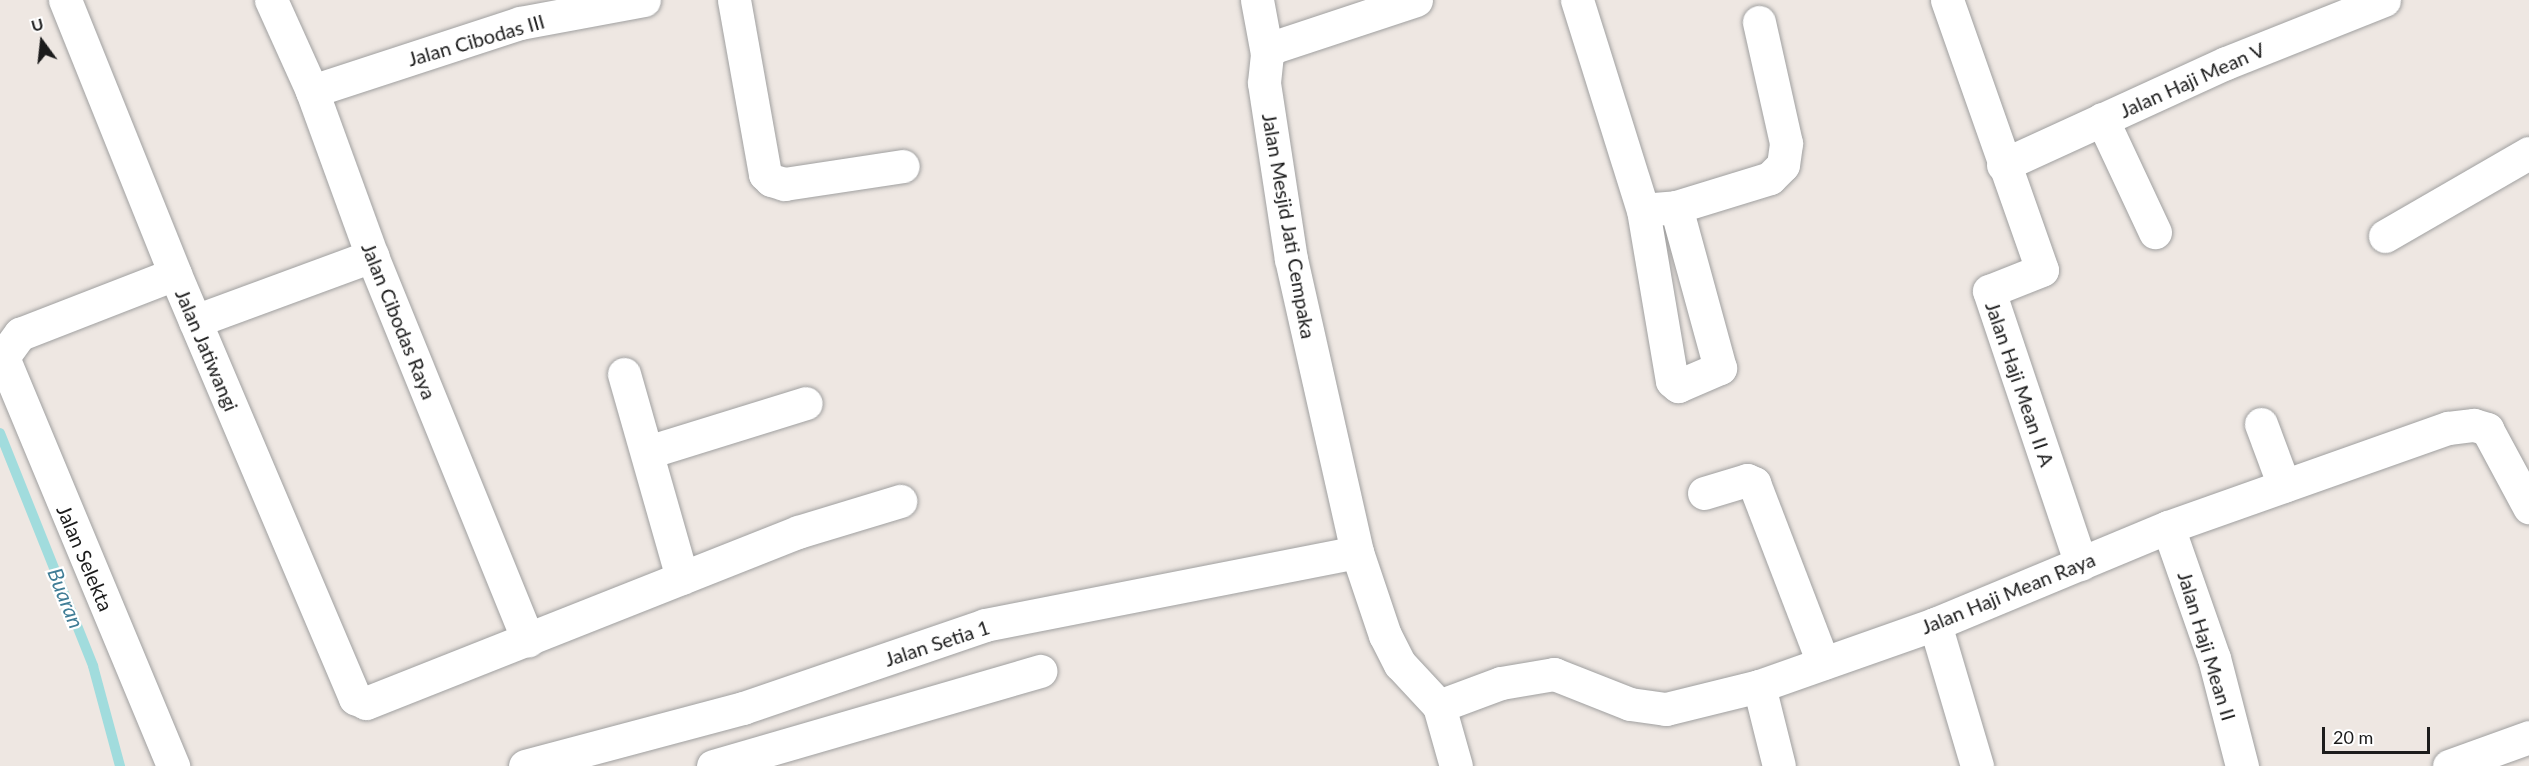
<!DOCTYPE html>
<html>
<head>
<meta charset="utf-8">
<style>
	body { margin:0 }
	#map { position:relative; width:2529px; height:766px; overflow:hidden; background:#eee7e2; font-family:Lato,sans-serif }
	div>[style] { position:absolute }
	.stream>* { height:10px; margin:-5px; padding:0 5px; transform-origin:5px; border-radius:5px; background:#a1dcdd }
	.roads { filter:drop-shadow(0 0 2px #a0a0a0) drop-shadow(0 0 2px #a0a0a0) }
	.minor>* { height:33px; margin:-16.5px; padding:0 16.5px; transform-origin:16.5px; border-radius:16.5px; background:#fff }
	.tertiary>* { height:33px; margin:-16.5px; padding:0 16.5px; transform-origin:16.5px; border-radius:16.5px; background:#fff }
	span { translate:-50% -50%; white-space:nowrap; text-align:center; line-height:1.15; -webkit-text-stroke:4.5px #fff; paint-order:stroke }
	.street-label { font-size:20px; color:#1c1c1c }
	.water-label { font-size:21px; color:#407d96; font-style:italic }
	.north { position:absolute; left:12px; top:12px; width:60px; height:60px; -webkit-text-stroke:4px #fff; paint-order:stroke; rotate:345deg; font-size:16px; font-weight:700; line-height:24px; text-align:center; color:#1c1c1c }
	.north::after { content:''; display:block; margin:auto; width:21px; height:27px; background:#1c1c1c; clip-path:polygon(50% 0,100% 100%,50% 72%,0 100%) }
	.scale { position:absolute; left:2322px; top:727px; width:108px; height:27px; box-sizing:border-box; border:3px solid #1c1c1c; border-top:0; padding-left:8px; font-size:18px; line-height:21px; white-space:nowrap; color:#1c1c1c; -webkit-text-stroke:4px #fff; paint-order:stroke }
</style>
</head>
<body>
<div id="map">
	<div class="stream">
		<div style="left:0;top:433px;width:251px;rotate:68.2deg"></div>
		<div style="left:93px;top:666px;width:104px;rotate:74.9deg"></div>
	</div>
	<div class="roads">
		<div class="minor">
			<div style="left:65px;top:0;width:295px;rotate:68.1deg"></div>
			<div style="left:175px;top:274px;width:461px;rotate:67deg"></div>
			<div style="left:355px;top:698px;width:12px;rotate:24deg"></div>
			<div style="left:366px;top:703px;width:465px;rotate:-21.6deg"></div>
			<div style="left:798px;top:532px;width:107px;rotate:-16.9deg"></div>
			<div style="left:271px;top:0;width:100px;rotate:65.7deg"></div>
			<div style="left:312px;top:91px;width:176px;rotate:70deg"></div>
			<div style="left:372px;top:256px;width:415px;rotate:67.9deg"></div>
			<div style="left:734px;top:0;width:177px;rotate:79.9deg"></div>
			<div style="left:765px;top:174px;width:8px;rotate:45deg"></div>
			<div style="left:771px;top:180px;width:14px;rotate:17deg"></div>
			<div style="left:784px;top:184px;width:120px;rotate:-8.6deg"></div>
			<div style="left:1257px;top:0;width:55px;rotate:79.5deg"></div>
			<div style="left:1577px;top:0;width:220px;rotate:72.6deg"></div>
			<div style="left:1643px;top:210px;width:173px;rotate:80.4deg"></div>
			<div style="left:1672px;top:381px;width:8px;rotate:40deg"></div>
			<div style="left:1678px;top:386px;width:46px;rotate:-23.2deg"></div>
			<div style="left:1720px;top:368px;width:167px;rotate:-105.3deg"></div>
			<div style="left:1947px;top:0;width:286px;rotate:70.6deg"></div>
			<div style="left:2042px;top:270px;width:57px;rotate:158.4deg"></div>
			<div style="left:1989px;top:291px;width:288px;rotate:71.4deg"></div>
			<div style="left:312px;top:91px;width:219px;rotate:-18.1deg"></div>
			<div style="left:520px;top:23px;width:126px;rotate:-10.5deg"></div>
			<div style="left:2102px;top:119px;width:125px;rotate:64.9deg"></div>
			<div style="left:2003px;top:165px;width:245px;rotate:-24.6deg"></div>
			<div style="left:2226px;top:63px;width:170px;rotate:-21.7deg"></div>
			<div style="left:1654px;top:209px;width:22px;rotate:-5deg"></div>
			<div style="left:1676px;top:207px;width:98px;rotate:-17.1deg"></div>
			<div style="left:1770px;top:178px;width:18px;rotate:-45deg"></div>
			<div style="left:1783px;top:165px;width:22px;rotate:-82deg"></div>
			<div style="left:1786px;top:143px;width:124px;rotate:-102.6deg"></div>
			<div style="left:2385px;top:236px;width:166px;rotate:-30deg"></div>
			<div style="left:195px;top:321px;width:189px;rotate:-20.2deg"></div>
			<div style="left:0;top:350px;width:451px;rotate:67.4deg"></div>
			<div style="left:3px;top:357px;width:29px;rotate:-54deg"></div>
			<div style="left:20px;top:334px;width:166px;rotate:-21.2deg"></div>
			<div style="left:624px;top:374px;width:212px;rotate:74.1deg"></div>
			<div style="left:2261px;top:424px;width:66px;rotate:69.6deg"></div>
			<div style="left:648px;top:452px;width:165px;rotate:-17.2deg"></div>
			<div style="left:1704px;top:493px;width:45px;rotate:-16.8deg"></div>
			<div style="left:1747px;top:480px;width:8px;rotate:23deg"></div>
			<div style="left:1754px;top:483px;width:193px;rotate:69deg"></div>
			<div style="left:2168px;top:527px;width:139px;rotate:70.7deg"></div>
			<div style="left:2214px;top:658px;width:112px;rotate:75.5deg"></div>
			<div style="left:1935px;top:624px;width:148px;rotate:73.5deg"></div>
			<div style="left:1759px;top:686px;width:82px;rotate:76deg"></div>
			<div style="left:1439px;top:706px;width:66px;rotate:-20.4deg"></div>
			<div style="left:1501px;top:683px;width:54px;rotate:-9.6deg"></div>
			<div style="left:1554px;top:674px;width:82px;rotate:21.5deg"></div>
			<div style="left:1630px;top:704px;width:36px;rotate:8deg"></div>
			<div style="left:1666px;top:709px;width:96px;rotate:-13.9deg"></div>
			<div style="left:1759px;top:686px;width:187px;rotate:-19.4deg"></div>
			<div style="left:1935px;top:624px;width:252px;rotate:-22.6deg"></div>
			<div style="left:2168px;top:527px;width:297px;rotate:-19.5deg"></div>
			<div style="left:2448px;top:428px;width:26px;rotate:-7deg"></div>
			<div style="left:2474px;top:425px;width:14px;rotate:17deg"></div>
			<div style="left:2487px;top:429px;width:89px;rotate:61.7deg"></div>
			<div style="left:713px;top:766px;width:341px;rotate:-16.2deg"></div>
			<div style="left:2449px;top:766px;width:85px;rotate:-19.9deg"></div>
		</div>
		<div class="tertiary">
			<div style="left:1416px;top:0;width:150px;rotate:161.7deg"></div>
			<div style="left:1274px;top:47px;width:10px;rotate:135deg"></div>
			<div style="left:1267px;top:54px;width:29px;rotate:96deg"></div>
			<div style="left:1264px;top:83px;width:178px;rotate:81.3deg"></div>
			<div style="left:1291px;top:259px;width:300px;rotate:77.3deg"></div>
			<div style="left:1357px;top:552px;width:88px;rotate:71.4deg"></div>
			<div style="left:1385px;top:635px;width:33px;rotate:63deg"></div>
			<div style="left:1400px;top:664px;width:57px;rotate:47.1deg"></div>
			<div style="left:1439px;top:706px;width:62px;rotate:74.2deg"></div>
			<div style="left:525px;top:766px;width:226px;rotate:-14.9deg"></div>
			<div style="left:743px;top:708px;width:256px;rotate:-18.9deg"></div>
			<div style="left:985px;top:625px;width:379px;rotate:-11.1deg"></div>
		</div>
	</div>
	<div class="street-label">
		<span style="left:476px;top:40px;rotate:-16deg">Jalan Cibodas III</span>
		<span style="left:2192px;top:80px;rotate:-24deg">Jalan Haji Mean V</span>
		<span style="left:1289px;top:226px;rotate:80deg">Jalan Mesjid Jati Cempaka</span>
		<span style="left:399px;top:321px;rotate:68deg">Jalan Cibodas Raya</span>
		<span style="left:207px;top:350px;rotate:67deg">Jalan Jatiwangi</span>
		<span style="left:2020px;top:384px;rotate:71deg">Jalan Haji Mean II A</span>
		<span style="left:85px;top:558px;rotate:67deg">Jalan Selekta</span>
		<span style="left:2008px;top:593px;rotate:-22deg">Jalan Haji Mean Raya</span>
		<span style="left:937px;top:643px;rotate:-18deg">Jalan Setia 1</span>
		<span style="left:2207px;top:646px;rotate:73deg">Jalan Haji Mean II</span>
	</div>
	<div class="water-label">
		<span style="left:66px;top:598px;rotate:68deg">Buaran</span>
	</div>
	<div class="north">U</div>
	<div class="scale">20 m</div>
</div>
</body>
</html>
